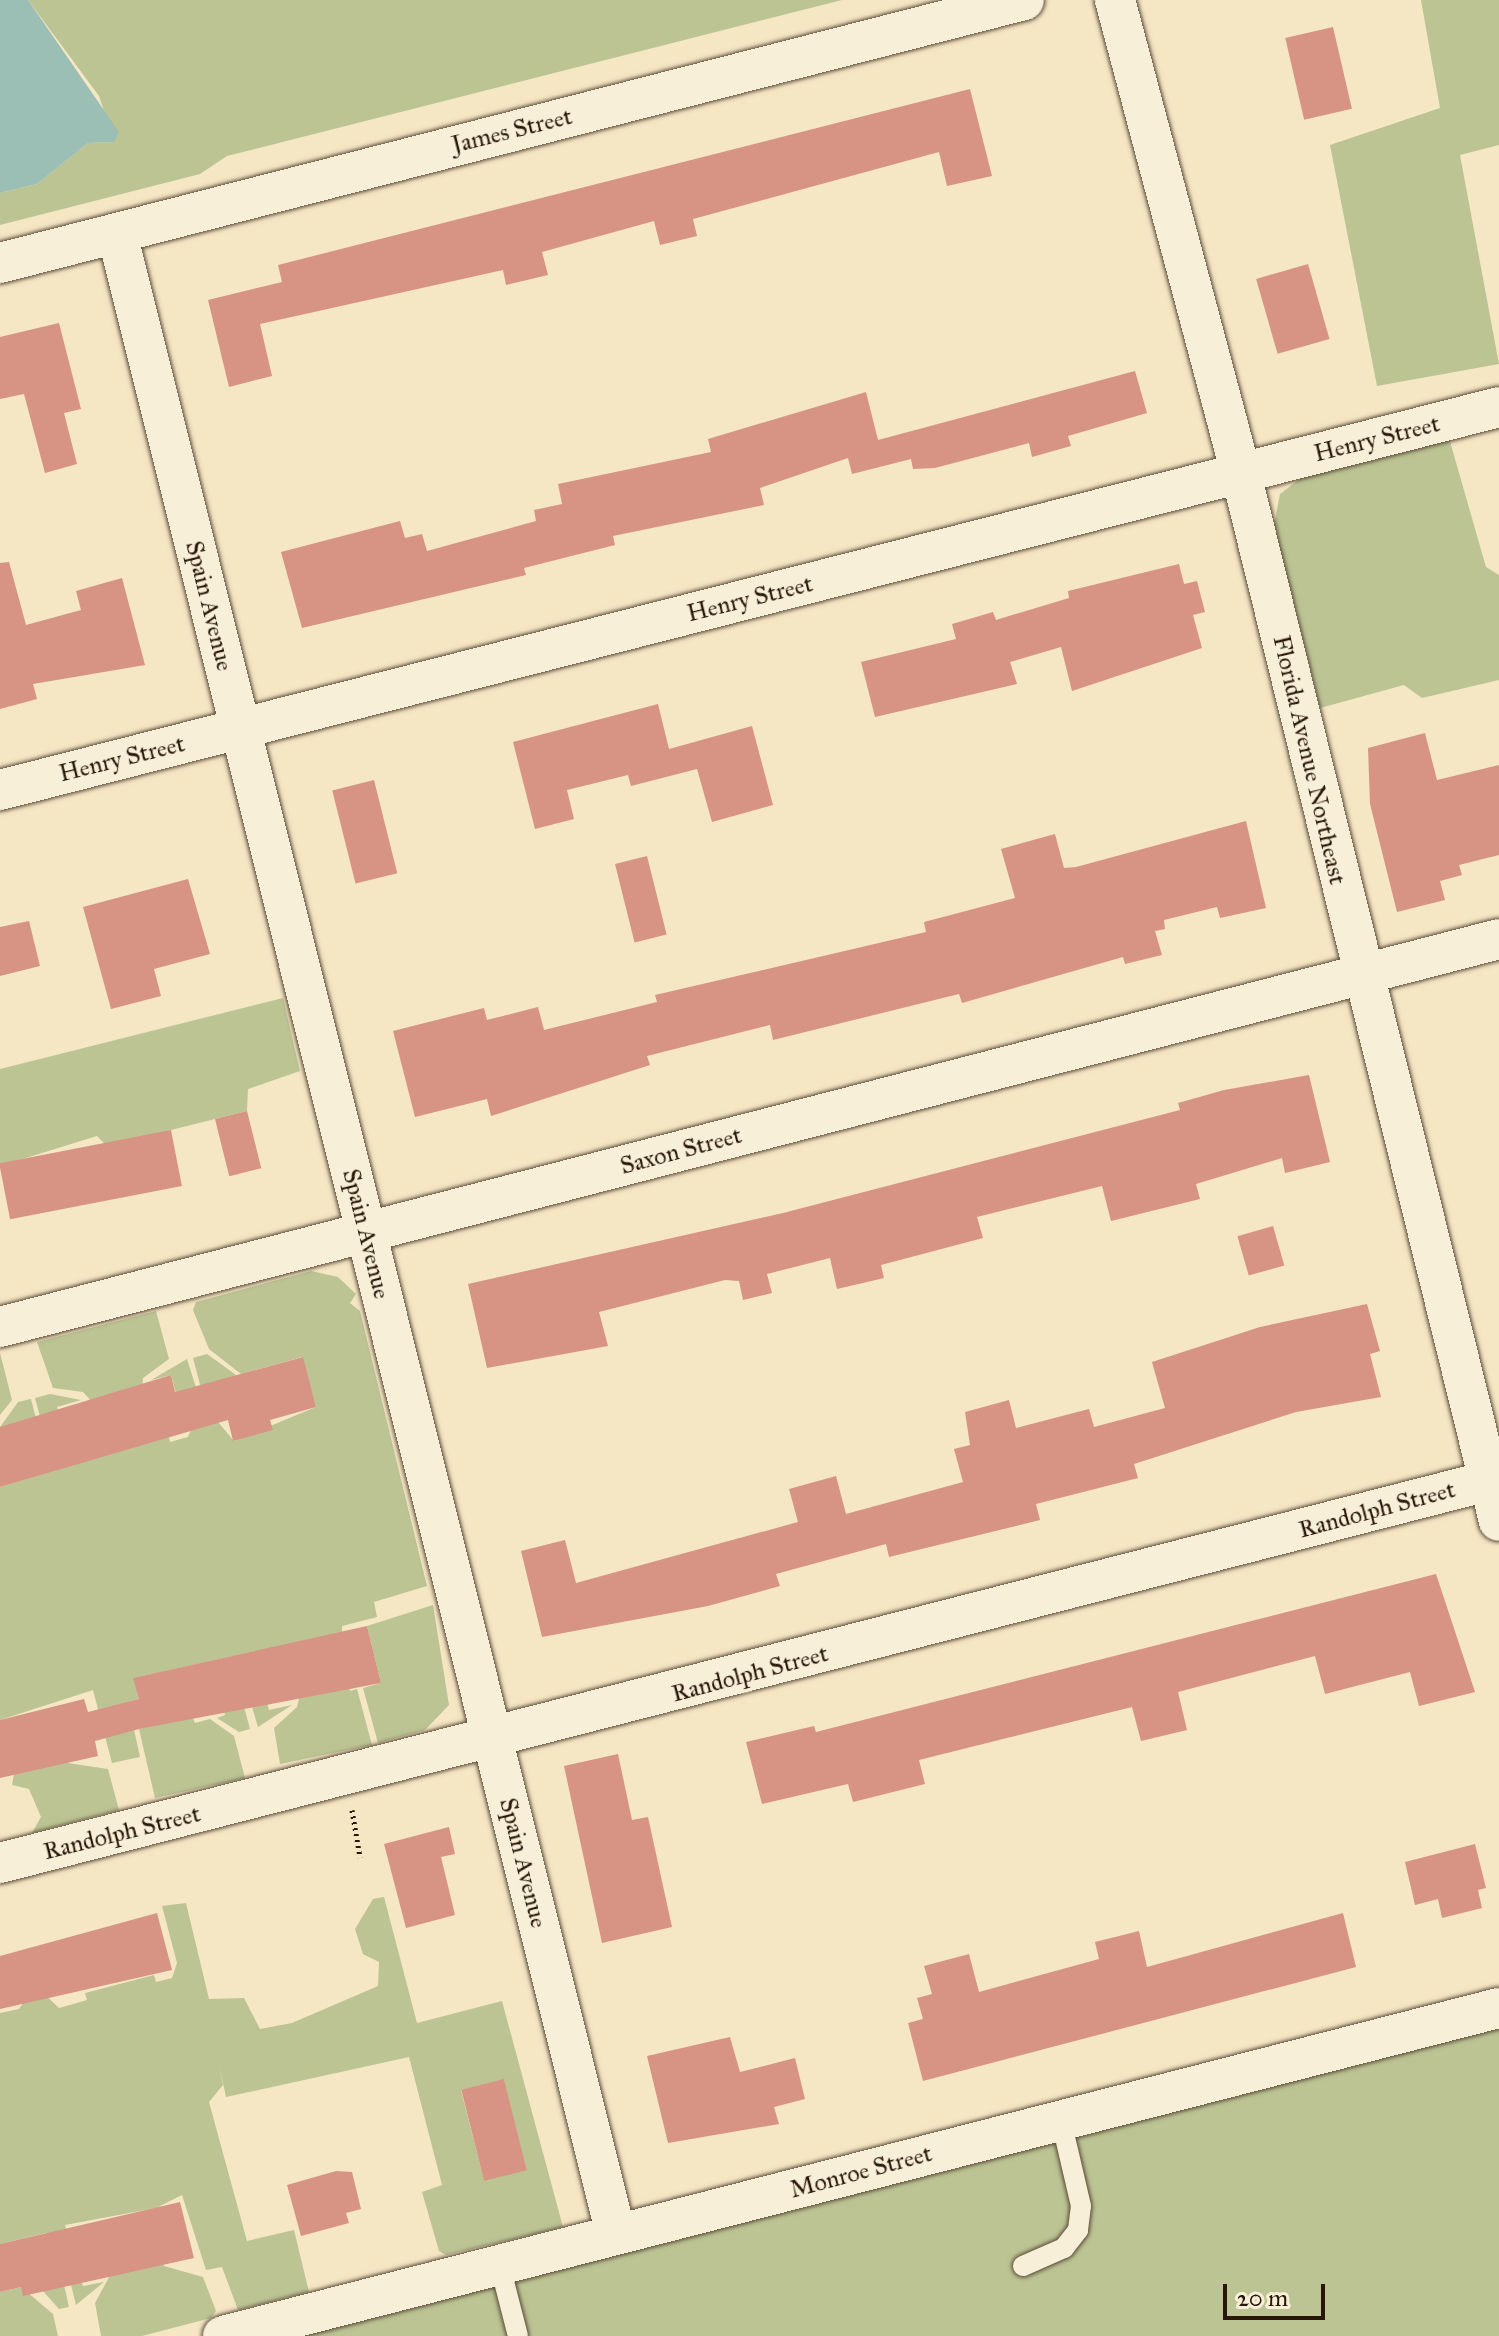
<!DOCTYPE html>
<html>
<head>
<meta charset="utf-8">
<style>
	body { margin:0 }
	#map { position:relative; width:1499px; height:2336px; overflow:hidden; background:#f5e6c4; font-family:"IM FELL Great Primer",serif }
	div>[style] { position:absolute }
	.green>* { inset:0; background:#bcc494 }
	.water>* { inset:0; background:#9cbfb5 }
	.building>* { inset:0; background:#d79484; transform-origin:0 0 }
	.path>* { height:5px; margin-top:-2.5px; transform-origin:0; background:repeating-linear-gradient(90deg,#281709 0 2px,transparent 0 6px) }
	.roads { filter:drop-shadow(0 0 2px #5b4b38) drop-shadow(0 0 2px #5b4b38) }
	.service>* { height:20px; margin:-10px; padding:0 10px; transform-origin:10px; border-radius:10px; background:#f8efd9 }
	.minor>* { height:40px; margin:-20px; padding:0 20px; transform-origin:20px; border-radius:20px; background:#f8efd9 }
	span { translate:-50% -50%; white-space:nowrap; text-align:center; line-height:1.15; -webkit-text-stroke:7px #f8efd9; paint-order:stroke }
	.street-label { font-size:24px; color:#281709 }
	.scale { position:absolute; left:1223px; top:2284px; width:102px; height:36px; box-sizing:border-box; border:4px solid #281709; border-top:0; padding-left:10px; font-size:24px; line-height:28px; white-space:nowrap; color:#281709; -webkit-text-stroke:6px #f8efd9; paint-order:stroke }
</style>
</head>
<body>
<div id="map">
	<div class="green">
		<div style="clip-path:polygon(28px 0,842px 0,227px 156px,200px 174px,0 225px,0 193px,37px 184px,88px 143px,114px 142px,99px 96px)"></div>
		<div style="clip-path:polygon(1421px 0,1499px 0,1499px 145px,1460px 155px,1499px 364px,1377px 386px,1330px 145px,1440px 108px)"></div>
		<div style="clip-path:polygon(1449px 438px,1486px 567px,1499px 575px,1499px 680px,1422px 698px,1404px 685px,1320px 708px,1274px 525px,1280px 494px,1305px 475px)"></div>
		<div style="clip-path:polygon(283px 998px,300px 1071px,248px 1089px,247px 1111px,139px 1138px,122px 1162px,97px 1136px,0 1166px,0 1069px)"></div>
		<div style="clip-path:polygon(311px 1271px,338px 1277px,356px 1294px,350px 1303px,360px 1311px,427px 1586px,374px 1602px,377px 1617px,342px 1626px,342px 1632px,134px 1678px,139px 1699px,128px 1702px,140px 1757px,112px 1763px,93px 1690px,0 1720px,0 1487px,169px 1436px,170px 1442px,188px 1437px,202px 1403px,234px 1441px,316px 1407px,302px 1357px,241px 1374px,209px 1349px,193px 1310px,196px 1302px)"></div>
		<div style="clip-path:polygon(156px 1311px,169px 1359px,143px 1378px,142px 1390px,93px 1403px,83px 1392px,53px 1388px,37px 1342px)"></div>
		<div style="clip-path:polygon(0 1353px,12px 1400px,0 1415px)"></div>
		<div style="clip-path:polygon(207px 1354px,236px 1375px,203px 1396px,193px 1358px)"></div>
		<div style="clip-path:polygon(187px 1359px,199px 1397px,186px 1431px,171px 1375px,151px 1380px)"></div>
		<div style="clip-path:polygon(50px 1394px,81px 1400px,57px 1407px,70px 1455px,46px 1439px,35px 1398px)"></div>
		<div style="clip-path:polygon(31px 1399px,41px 1438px,0 1427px,18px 1402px)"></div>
		<div style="clip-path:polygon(433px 1605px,449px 1705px,425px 1730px,378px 1743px,363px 1688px,381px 1683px,367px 1626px)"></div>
		<div style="clip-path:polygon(256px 1661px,269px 1710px,292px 1705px,258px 1727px,246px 1687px)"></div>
		<div style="clip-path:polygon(215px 1676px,239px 1688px,250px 1729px,239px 1732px,217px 1718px,225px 1715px)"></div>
		<div style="clip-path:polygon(348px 1681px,350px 1691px,357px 1689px,372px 1745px,280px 1764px,274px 1728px,297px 1707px,300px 1693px)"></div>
		<div style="clip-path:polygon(192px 1716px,195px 1723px,210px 1719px,234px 1736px,245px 1778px,155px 1798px,139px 1729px)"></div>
		<div style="clip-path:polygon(65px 1754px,68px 1763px,108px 1769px,119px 1810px,32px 1833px,41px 1817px,29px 1789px,12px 1785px,14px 1774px)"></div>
		<div style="clip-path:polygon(evenodd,384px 1897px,417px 2023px,502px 2001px,563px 2227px,446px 2255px,439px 2251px,422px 2192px,442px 2185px,409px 2057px,226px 2097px,219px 2065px,223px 2085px,209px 2102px,247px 2241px,294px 2230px,309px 2292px,238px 2310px,222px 2267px,206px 2270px,182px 2195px,156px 2208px,65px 2225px,83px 2286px,104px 2282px,76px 2305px,64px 2257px,46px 2233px,0 2244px,0 2013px,19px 2009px,35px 1985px,59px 2008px,87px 2000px,85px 1993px,154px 1975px,156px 1982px,172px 1978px,177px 1963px,162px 1906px,186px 1903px,209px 1999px,244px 1998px,260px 2029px,292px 2023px,378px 1986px,379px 1962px,363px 1954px,355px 1929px,373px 1899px,384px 1897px,504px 2080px,526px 2170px,484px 2180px,461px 2090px,504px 2080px)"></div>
		<div style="clip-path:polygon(1499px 2008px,1499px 2336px,223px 2336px)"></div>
		<div style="clip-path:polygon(161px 2256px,164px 2266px,203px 2277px,216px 2311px,211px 2318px,142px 2336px,101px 2336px,95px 2303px,114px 2268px)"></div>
		<div style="clip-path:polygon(60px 2267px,69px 2307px,59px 2309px,43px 2291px)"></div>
		<div style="clip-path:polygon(21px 2287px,53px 2314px,58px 2336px,0 2336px,0 2292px)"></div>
	</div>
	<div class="water">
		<div style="clip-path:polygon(0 0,28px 0,119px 132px,114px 142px,88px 143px,37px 184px,0 193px)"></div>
	</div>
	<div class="building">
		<div style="left:1333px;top:27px;width:84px;height:49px;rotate:77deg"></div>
		<div style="clip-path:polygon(970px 89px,992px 176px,947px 186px,939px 152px,693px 219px,697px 236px,660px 245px,654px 221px,542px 252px,548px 275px,506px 285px,503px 270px,260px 324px,272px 376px,229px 387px,208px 300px,282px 282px,278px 265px)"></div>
		<div style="left:1308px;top:264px;width:78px;height:54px;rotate:74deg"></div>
		<div style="clip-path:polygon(59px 323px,81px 409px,64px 413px,77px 464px,45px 473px,24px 394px,0 399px,0 337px)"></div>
		<div style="clip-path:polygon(1135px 371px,1147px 413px,1068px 436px,1071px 446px,1032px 457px,1029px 443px,935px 468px,913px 469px,911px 459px,852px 474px,848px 458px,760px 488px,764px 505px,613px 536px,615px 545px,524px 568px,526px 575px,302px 628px,281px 552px,400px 521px,405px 538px,422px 534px,427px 551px,536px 521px,534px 510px,562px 504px,558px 484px,711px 452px,708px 439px,866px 392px,878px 440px)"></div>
		<div style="clip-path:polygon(9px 562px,26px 625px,81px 610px,76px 591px,122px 578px,145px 665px,33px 684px,37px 699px,0 709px,0 563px)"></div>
		<div style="clip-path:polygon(1179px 564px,1184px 584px,1197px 581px,1205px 612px,1193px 615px,1202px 648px,1072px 691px,1061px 647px,1010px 662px,1017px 684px,875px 717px,861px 662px,956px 639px,952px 624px,993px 612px,996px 620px,1069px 598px,1068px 591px)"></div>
		<div style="clip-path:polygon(658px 704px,669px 749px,752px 726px,773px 805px,712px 822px,697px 769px,631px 786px,628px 775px,567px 790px,574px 819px,535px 829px,513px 742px)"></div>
		<div style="clip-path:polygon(1425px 733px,1437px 780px,1499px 765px,1499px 855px,1459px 865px,1462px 875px,1440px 881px,1445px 900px,1397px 912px,1370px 804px,1368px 748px)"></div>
		<div style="left:374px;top:780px;width:96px;height:43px;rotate:76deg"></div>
		<div style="clip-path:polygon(1246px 821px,1266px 908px,1220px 918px,1217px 907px,1164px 920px,1165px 929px,1155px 931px,1162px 955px,1125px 964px,1123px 957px,962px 1003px,959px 994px,773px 1040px,770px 1025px,647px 1056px,650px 1065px,491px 1116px,487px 1099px,415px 1117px,393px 1031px,484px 1008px,487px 1020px,538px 1007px,544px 1030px,657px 1002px,655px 995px,926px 932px,924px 922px,1015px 898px,1001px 849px,1055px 834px,1064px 868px,1076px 867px)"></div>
		<div style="left:647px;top:856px;width:81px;height:33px;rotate:76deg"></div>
		<div style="clip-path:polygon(188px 879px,210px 954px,154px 969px,161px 996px,111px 1009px,83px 907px)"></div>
		<div style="clip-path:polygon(29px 921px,40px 966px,0 976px,0 927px)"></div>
		<div style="clip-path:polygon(1309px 1075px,1330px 1162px,1285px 1173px,1282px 1158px,1196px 1184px,1200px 1199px,1111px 1221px,1102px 1186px,977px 1217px,983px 1238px,881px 1265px,884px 1278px,837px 1289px,830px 1258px,767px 1274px,772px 1293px,743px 1300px,739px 1281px,725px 1280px,599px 1312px,608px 1346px,487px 1368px,468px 1284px,783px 1213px,1180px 1110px,1178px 1103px,1224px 1090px)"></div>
		<div style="left:247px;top:1111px;width:59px;height:33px;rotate:76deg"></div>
		<div style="left:171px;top:1130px;width:57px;height:175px;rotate:79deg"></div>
		<div style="left:1273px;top:1226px;width:41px;height:37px;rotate:74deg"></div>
		<div style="clip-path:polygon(1367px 1304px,1380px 1351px,1370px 1354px,1381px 1397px,1296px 1412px,1134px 1464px,1138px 1478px,1036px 1504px,1040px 1520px,889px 1557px,886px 1544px,776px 1574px,780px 1586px,708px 1606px,542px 1637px,521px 1551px,565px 1540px,576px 1583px,798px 1522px,789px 1489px,836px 1476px,846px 1514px,963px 1482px,954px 1449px,970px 1445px,965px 1412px,1009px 1400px,1016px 1428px,1089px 1409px,1094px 1427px,1165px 1408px,1152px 1362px,1260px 1327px)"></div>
		<div style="clip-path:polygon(303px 1357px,316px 1407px,270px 1420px,273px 1430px,233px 1441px,228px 1420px,0 1487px,0 1427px,171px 1375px,175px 1392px)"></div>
		<div style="clip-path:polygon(1436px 1574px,1475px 1692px,1419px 1706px,1410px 1672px,1325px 1694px,1315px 1656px,1178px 1692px,1187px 1730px,1141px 1741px,1132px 1707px,919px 1760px,925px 1784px,853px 1802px,848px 1784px,762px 1804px,746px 1742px,814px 1726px,816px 1732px)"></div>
		<div style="clip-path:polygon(367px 1626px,381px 1683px,139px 1729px,95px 1741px,98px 1756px,0 1778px,0 1720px,84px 1699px,88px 1712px,139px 1699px,133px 1678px)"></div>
		<div style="clip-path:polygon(618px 1754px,632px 1820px,648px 1817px,672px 1927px,602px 1943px,564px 1766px)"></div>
		<div style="clip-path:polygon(449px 1827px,455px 1854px,441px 1857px,455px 1915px,406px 1928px,384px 1844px)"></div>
		<div style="clip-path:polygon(1475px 1844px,1486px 1888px,1478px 1890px,1482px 1908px,1442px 1918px,1438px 1899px,1415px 1905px,1405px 1862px)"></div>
		<div style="clip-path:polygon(157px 1913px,172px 1970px,0 2009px,0 1956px)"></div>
		<div style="clip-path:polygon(1343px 1913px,1356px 1967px,923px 2081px,908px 2023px,923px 2019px,917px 1998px,932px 1994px,924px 1966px,969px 1954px,979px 1992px,1099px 1959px,1095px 1942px,1139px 1931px,1147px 1967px)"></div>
		<div style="clip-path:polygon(730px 2037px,740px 2072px,795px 2058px,805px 2099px,774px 2107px,779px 2124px,668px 2143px,647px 2056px)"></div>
		<div style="left:504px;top:2079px;width:94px;height:44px;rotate:76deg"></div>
		<div style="clip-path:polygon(336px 2171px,352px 2172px,361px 2209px,346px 2213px,349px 2223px,301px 2236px,287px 2185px)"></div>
		<div style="clip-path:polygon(180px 2202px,194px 2258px,23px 2296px,21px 2287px,0 2292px,0 2244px)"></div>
	</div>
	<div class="path">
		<div style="left:352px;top:1810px;width:48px;rotate:80.3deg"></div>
	</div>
	<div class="roads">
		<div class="service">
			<div style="left:500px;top:2266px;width:72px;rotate:75.6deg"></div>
			<div style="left:1023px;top:2266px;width:45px;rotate:-23.7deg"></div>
			<div style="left:1064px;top:2248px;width:23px;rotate:-52deg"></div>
			<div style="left:1078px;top:2230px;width:24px;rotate:-83deg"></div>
			<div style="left:1081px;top:2206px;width:88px;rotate:-103.1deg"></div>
		</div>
		<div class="minor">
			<div style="left:1115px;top:0;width:490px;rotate:75.1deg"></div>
			<div style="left:1241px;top:474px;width:1078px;rotate:76.16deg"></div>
			<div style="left:117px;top:233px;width:2063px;rotate:76deg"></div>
			<div style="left:0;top:263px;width:1057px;rotate:-14.4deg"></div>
			<div style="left:0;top:790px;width:1547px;rotate:-14.33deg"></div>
			<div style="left:0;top:1327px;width:1548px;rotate:-14.51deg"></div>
			<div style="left:0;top:1863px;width:1548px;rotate:-14.4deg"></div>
			<div style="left:223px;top:2336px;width:1317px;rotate:-14.42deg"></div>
		</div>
	</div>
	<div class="street-label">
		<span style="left:512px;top:131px;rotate:-14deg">James Street</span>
		<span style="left:1377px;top:439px;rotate:-14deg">Henry Street</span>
		<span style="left:750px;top:599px;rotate:-14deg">Henry Street</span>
		<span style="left:209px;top:606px;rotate:76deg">Spain Avenue</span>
		<span style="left:122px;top:759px;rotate:-14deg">Henry Street</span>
		<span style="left:1309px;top:760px;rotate:77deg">Florida Avenue Northeast</span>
		<span style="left:681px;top:1151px;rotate:-15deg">Saxon Street</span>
		<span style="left:366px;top:1234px;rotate:76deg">Spain Avenue</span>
		<span style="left:1377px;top:1510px;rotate:-15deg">Randolph Street</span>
		<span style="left:750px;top:1674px;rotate:-15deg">Randolph Street</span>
		<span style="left:122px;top:1833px;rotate:-14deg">Randolph Street</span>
		<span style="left:523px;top:1863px;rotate:76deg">Spain Avenue</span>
		<span style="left:861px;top:2172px;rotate:-15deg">Monroe Street</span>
	</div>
	<div class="scale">20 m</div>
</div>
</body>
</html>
